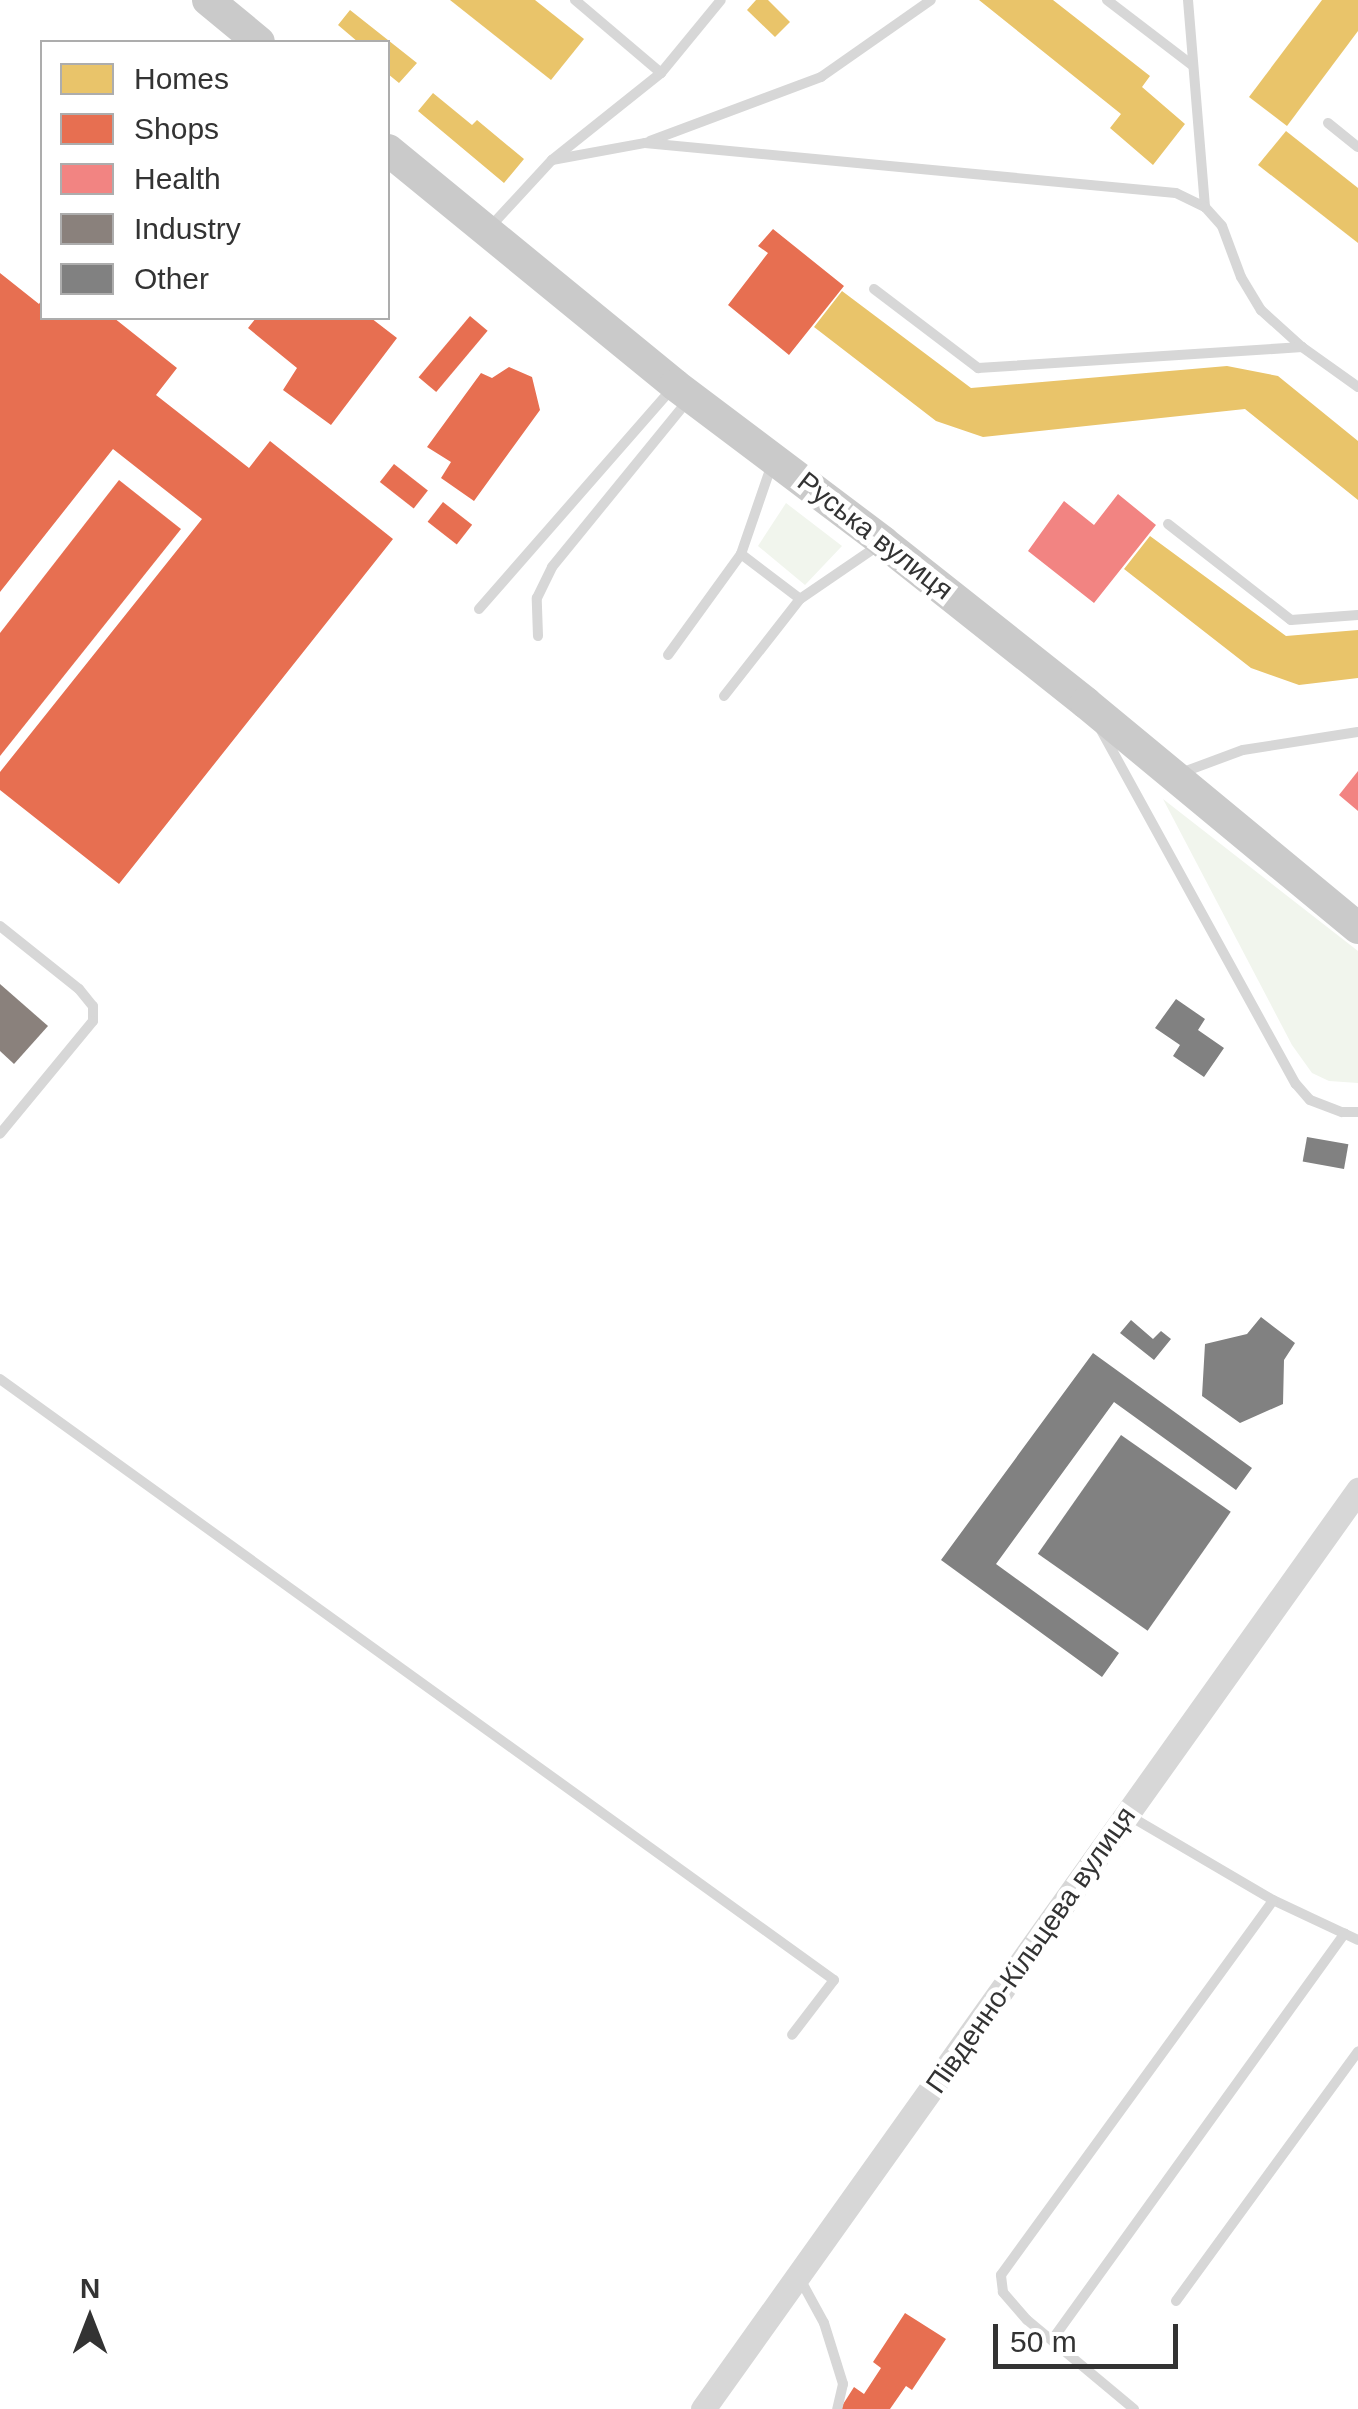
<!DOCTYPE html>
<html>
<head>
<meta charset="utf-8">
<style>
	body { margin:0 }
	#map { position:relative; width:1358px; height:2409px; overflow:hidden; background:#fff; font-family:Arial,sans-serif }
	div>[style] { position:absolute }
	.green>* { inset:0; background:#f1f5ed }
	.homes>* { inset:0; background:#e9c46a }
	.shops>* { inset:0; background:#e76f51; transform-origin:0 0 }
	.health>* { inset:0; background:#f28482 }
	.industry>* { inset:0; background:#8a817c }
	.building>* { inset:0; background:#818181; transform-origin:0 0 }
	.service>* { height:10px; margin:-5px; padding:0 5px; transform-origin:5px; border-radius:5px; background:#d7d7d7 }
	.tertiary>* { height:25px; margin:-12.5px; padding:0 12.5px; transform-origin:12.5px; border-radius:12.5px; background:#d7d7d7 }
	.primary>* { height:32px; margin:-16px; padding:0 16px; transform-origin:16px; border-radius:16px; background:#cacaca }
	span { translate:-50% -50%; white-space:nowrap; text-align:center; line-height:1.15; -webkit-text-stroke:10px #fff; paint-order:stroke }
	.street-label { font-size:28px; color:#333 }
	.legend { position:absolute; left:40px; top:40px; width:350px; height:280px; box-sizing:border-box; background:#fff; border:2px solid #adadad; margin:0; padding:12px 18px; list-style:none; font-size:30px; color:#333 }
	.legend li { display:flex; align-items:center; gap:20px; height:50px }
	.legend b { width:50px; border:2px solid #adadad }
	.north { position:absolute; left:40px; top:2269px; width:100px; height:100px; -webkit-text-stroke:8px #fff; paint-order:stroke; rotate:0deg; font-size:28px; font-weight:700; line-height:40px; text-align:center; color:#333 }
	.north::after { content:''; display:block; margin:auto; width:35px; height:45px; background:#333; clip-path:polygon(50% 0,100% 100%,50% 72%,0 100%) }
	.scale { position:absolute; left:993px; top:2324px; width:185px; height:45px; box-sizing:border-box; border:5px solid #333; border-top:0; padding-left:12px; font-size:30px; line-height:35px; white-space:nowrap; color:#333; -webkit-text-stroke:8px #fff; paint-order:stroke }
</style>
</head>
<body>
<div id="map">
	<div class="green">
		<div style="clip-path:polygon(786px 503px,842px 546px,805px 585px,758px 546px)"></div>
		<div style="clip-path:polygon(1163px 799px,1358px 951px,1358px 1083px,1329px 1081px,1312px 1073px,1292px 1045px)"></div>
	</div>
	<div class="homes">
		<div style="clip-path:polygon(450px 0,535px 0,584px 39px,551px 80px)"></div>
		<div style="clip-path:polygon(756px 0,768px 0,790px 22px,775px 37px,747px 10px)"></div>
		<div style="clip-path:polygon(979px 0,1053px 0,1150px 76px,1142px 87px,1185px 124px,1153px 165px,1110px 128px,1121px 114px)"></div>
		<div style="clip-path:polygon(1322px 0,1358px 0,1358px 31px,1287px 126px,1249px 97px)"></div>
		<div style="clip-path:polygon(350px 10px,417px 63px,399px 83px,388px 74px,388px 42px,358px 42px,338px 25px)"></div>
		<div style="clip-path:polygon(433px 93px,472px 125px,477px 120px,524px 159px,504px 183px,418px 111px)"></div>
		<div style="clip-path:polygon(1286px 131px,1358px 188px,1358px 243px,1258px 165px)"></div>
		<div style="clip-path:polygon(842px 291px,971px 388px,1227px 366px,1278px 376px,1358px 441px,1358px 500px,1245px 409px,983px 437px,936px 421px,814px 327px)"></div>
		<div style="clip-path:polygon(1150px 536px,1286px 636px,1358px 630px,1358px 678px,1299px 685px,1251px 668px,1124px 569px)"></div>
	</div>
	<div class="shops">
		<div style="clip-path:polygon(773px 229px,844px 286px,789px 355px,728px 305px,768px 253px,758px 246px)"></div>
		<div style="clip-path:polygon(0 273px,39px 304px,42px 299px,42px 318px,114px 318px,177px 368px,156px 395px,249px 468px,270px 441px,393px 539px,119px 884px,0 790px,0 772px,202px 519px,113px 449px,0 592px)"></div>
		<div style="left:470px;top:316px;width:23px;height:80px;rotate:40deg"></div>
		<div style="clip-path:polygon(256px 318px,371px 318px,397px 338px,331px 425px,283px 390px,297px 368px,248px 328px)"></div>
		<div style="clip-path:polygon(509px 367px,532px 377px,540px 410px,474px 501px,441px 478px,451px 462px,427px 447px,481px 373px,492px 378px)"></div>
		<div style="left:394px;top:464px;width:43px;height:23px;rotate:38deg"></div>
		<div style="clip-path:polygon(119px 480px,181px 529px,0 756px,0 633px)"></div>
		<div style="left:443px;top:502px;width:37px;height:25px;rotate:38deg"></div>
		<div style="clip-path:polygon(905px 2313px,946px 2339px,912px 2390px,906px 2386px,890px 2409px,840px 2409px,854px 2387px,864px 2394px,881px 2368px,873px 2362px)"></div>
	</div>
	<div class="health">
		<div style="clip-path:polygon(1118px 494px,1156px 525px,1094px 603px,1028px 551px,1064px 501px,1094px 525px)"></div>
		<div style="clip-path:polygon(1358px 771px,1358px 811px,1339px 795px)"></div>
	</div>
	<div class="industry">
		<div style="clip-path:polygon(0 984px,48px 1026px,14px 1064px,0 1051px)"></div>
	</div>
	<div class="building">
		<div style="clip-path:polygon(1176px 999px,1205px 1019px,1198px 1030px,1224px 1048px,1204px 1077px,1173px 1056px,1180px 1045px,1155px 1028px)"></div>
		<div style="left:1307px;top:1137px;width:42px;height:25px;rotate:10deg"></div>
		<div style="clip-path:polygon(1261px 1317px,1295px 1343px,1284px 1360px,1283px 1404px,1240px 1423px,1202px 1396px,1205px 1344px,1247px 1334px)"></div>
		<div style="clip-path:polygon(1131px 1320px,1153px 1339px,1161px 1331px,1171px 1339px,1154px 1360px,1120px 1333px)"></div>
		<div style="clip-path:polygon(1093px 1353px,1252px 1468px,1236px 1490px,1114px 1402px,996px 1564px,1119px 1653px,1102px 1677px,941px 1560px)"></div>
		<div style="left:1121px;top:1435px;width:134px;height:145px;rotate:35deg"></div>
	</div>
	<div class="service">
		<div style="left:575px;top:0;width:113px;rotate:40.3deg"></div>
		<div style="left:1107px;top:0;width:107px;rotate:37.4deg"></div>
		<div style="left:1188px;top:0;width:208px;rotate:85.3deg"></div>
		<div style="left:1328px;top:123px;width:38px;rotate:39deg"></div>
		<div style="left:650px;top:141px;width:183px;rotate:-20.5deg"></div>
		<div style="left:821px;top:77px;width:134px;rotate:-35deg"></div>
		<div style="left:552px;top:160px;width:95px;rotate:-10.4deg"></div>
		<div style="left:645px;top:143px;width:533px;rotate:5.38deg"></div>
		<div style="left:1176px;top:193px;width:32px;rotate:26deg"></div>
		<div style="left:1205px;top:207px;width:25px;rotate:48deg"></div>
		<div style="left:1222px;top:226px;width:54px;rotate:69.6deg"></div>
		<div style="left:1241px;top:277px;width:39px;rotate:59deg"></div>
		<div style="left:1261px;top:310px;width:55px;rotate:42.1deg"></div>
		<div style="left:1302px;top:347px;width:69px;rotate:35.5deg"></div>
		<div style="left:491px;top:226px;width:90px;rotate:-47.3deg"></div>
		<div style="left:552px;top:160px;width:139px;rotate:-38.6deg"></div>
		<div style="left:661px;top:73px;width:94px;rotate:-50.6deg"></div>
		<div style="left:874px;top:289px;width:131px;rotate:37.2deg"></div>
		<div style="left:978px;top:368px;width:325px;rotate:-3.7deg"></div>
		<div style="left:1168px;top:524px;width:156px;rotate:38deg"></div>
		<div style="left:1291px;top:620px;width:67px;rotate:-4.3deg"></div>
		<div style="left:741px;top:554px;width:74px;rotate:37.3deg"></div>
		<div style="left:479px;top:609px;width:291px;rotate:-48.8deg"></div>
		<div style="left:538px;top:636px;width:38px;rotate:-92deg"></div>
		<div style="left:537px;top:598px;width:34px;rotate:-64deg"></div>
		<div style="left:552px;top:567px;width:215px;rotate:-50.8deg"></div>
		<div style="left:668px;top:655px;width:125px;rotate:-54.1deg"></div>
		<div style="left:741px;top:554px;width:95px;rotate:-71deg"></div>
		<div style="left:724px;top:696px;width:123px;rotate:-51.9deg"></div>
		<div style="left:800px;top:599px;width:96px;rotate:-34.4deg"></div>
		<div style="left:1101px;top:730px;width:404px;rotate:61.2deg"></div>
		<div style="left:1296px;top:1084px;width:21px;rotate:49deg"></div>
		<div style="left:1310px;top:1100px;width:34px;rotate:21deg"></div>
		<div style="left:1342px;top:1112px;width:16px"></div>
		<div style="left:1178px;top:774px;width:69px;rotate:-20.3deg"></div>
		<div style="left:1243px;top:750px;width:116px;rotate:-8.9deg"></div>
		<div style="left:0;top:926px;width:101px;rotate:38.6deg"></div>
		<div style="left:79px;top:989px;width:22px;rotate:51deg"></div>
		<div style="left:93px;top:1006px;width:15px;rotate:90deg"></div>
		<div style="left:93px;top:1021px;width:146px;rotate:129.5deg"></div>
		<div style="left:0;top:1379px;width:1028px;rotate:35.78deg"></div>
		<div style="left:834px;top:1980px;width:69px;rotate:127.4deg"></div>
		<div style="left:1128px;top:1815px;width:168px;rotate:30.4deg"></div>
		<div style="left:1273px;top:1900px;width:94px;rotate:25.2deg"></div>
		<div style="left:800px;top:2279px;width:50px;rotate:61.4deg"></div>
		<div style="left:824px;top:2323px;width:64px;rotate:72.7deg"></div>
		<div style="left:843px;top:2384px;width:26px;rotate:103deg"></div>
		<div style="left:1176px;top:2301px;width:309px;rotate:-53.9deg"></div>
		<div style="left:1052px;top:2340px;width:501px;rotate:-54.25deg"></div>
		<div style="left:1134px;top:2409px;width:139px;rotate:-140.2deg"></div>
		<div style="left:1027px;top:2320px;width:37px;rotate:-131deg"></div>
		<div style="left:1003px;top:2292px;width:17px;rotate:-97deg"></div>
		<div style="left:1001px;top:2275px;width:463px;rotate:-54deg"></div>
	</div>
	<div class="tertiary">
		<div style="left:703px;top:2409px;width:1129px;rotate:-54.52deg"></div>
	</div>
	<div class="primary">
		<div style="left:208px;top:0;width:66px;rotate:39.5deg"></div>
		<div style="left:388px;top:150px;width:371px;rotate:39.3deg"></div>
		<div style="left:675px;top:385px;width:261px;rotate:37deg"></div>
		<div style="left:883px;top:542px;width:259px;rotate:38.4deg"></div>
		<div style="left:1086px;top:703px;width:353px;rotate:39.6deg"></div>
	</div>
	<div class="street-label">
		<span style="left:875px;top:536px;rotate:38deg">Руська вулиця</span>
		<span style="left:1031px;top:1950px;rotate:-55deg">Південно-Кільцева вулиця</span>
	</div>
	<ul class="legend">
	<li><b style="height:28px;background:#e9c46a"></b>Homes</li>
	<li><b style="height:28px;background:#e76f51"></b>Shops</li>
	<li><b style="height:28px;background:#f28482"></b>Health</li>
	<li><b style="height:28px;background:#8a817c"></b>Industry</li>
	<li><b style="height:28px;background:#818181"></b>Other</li>
	</ul>
	<div class="north">N</div>
	<div class="scale">50 m</div>
</div>
</body>
</html>
